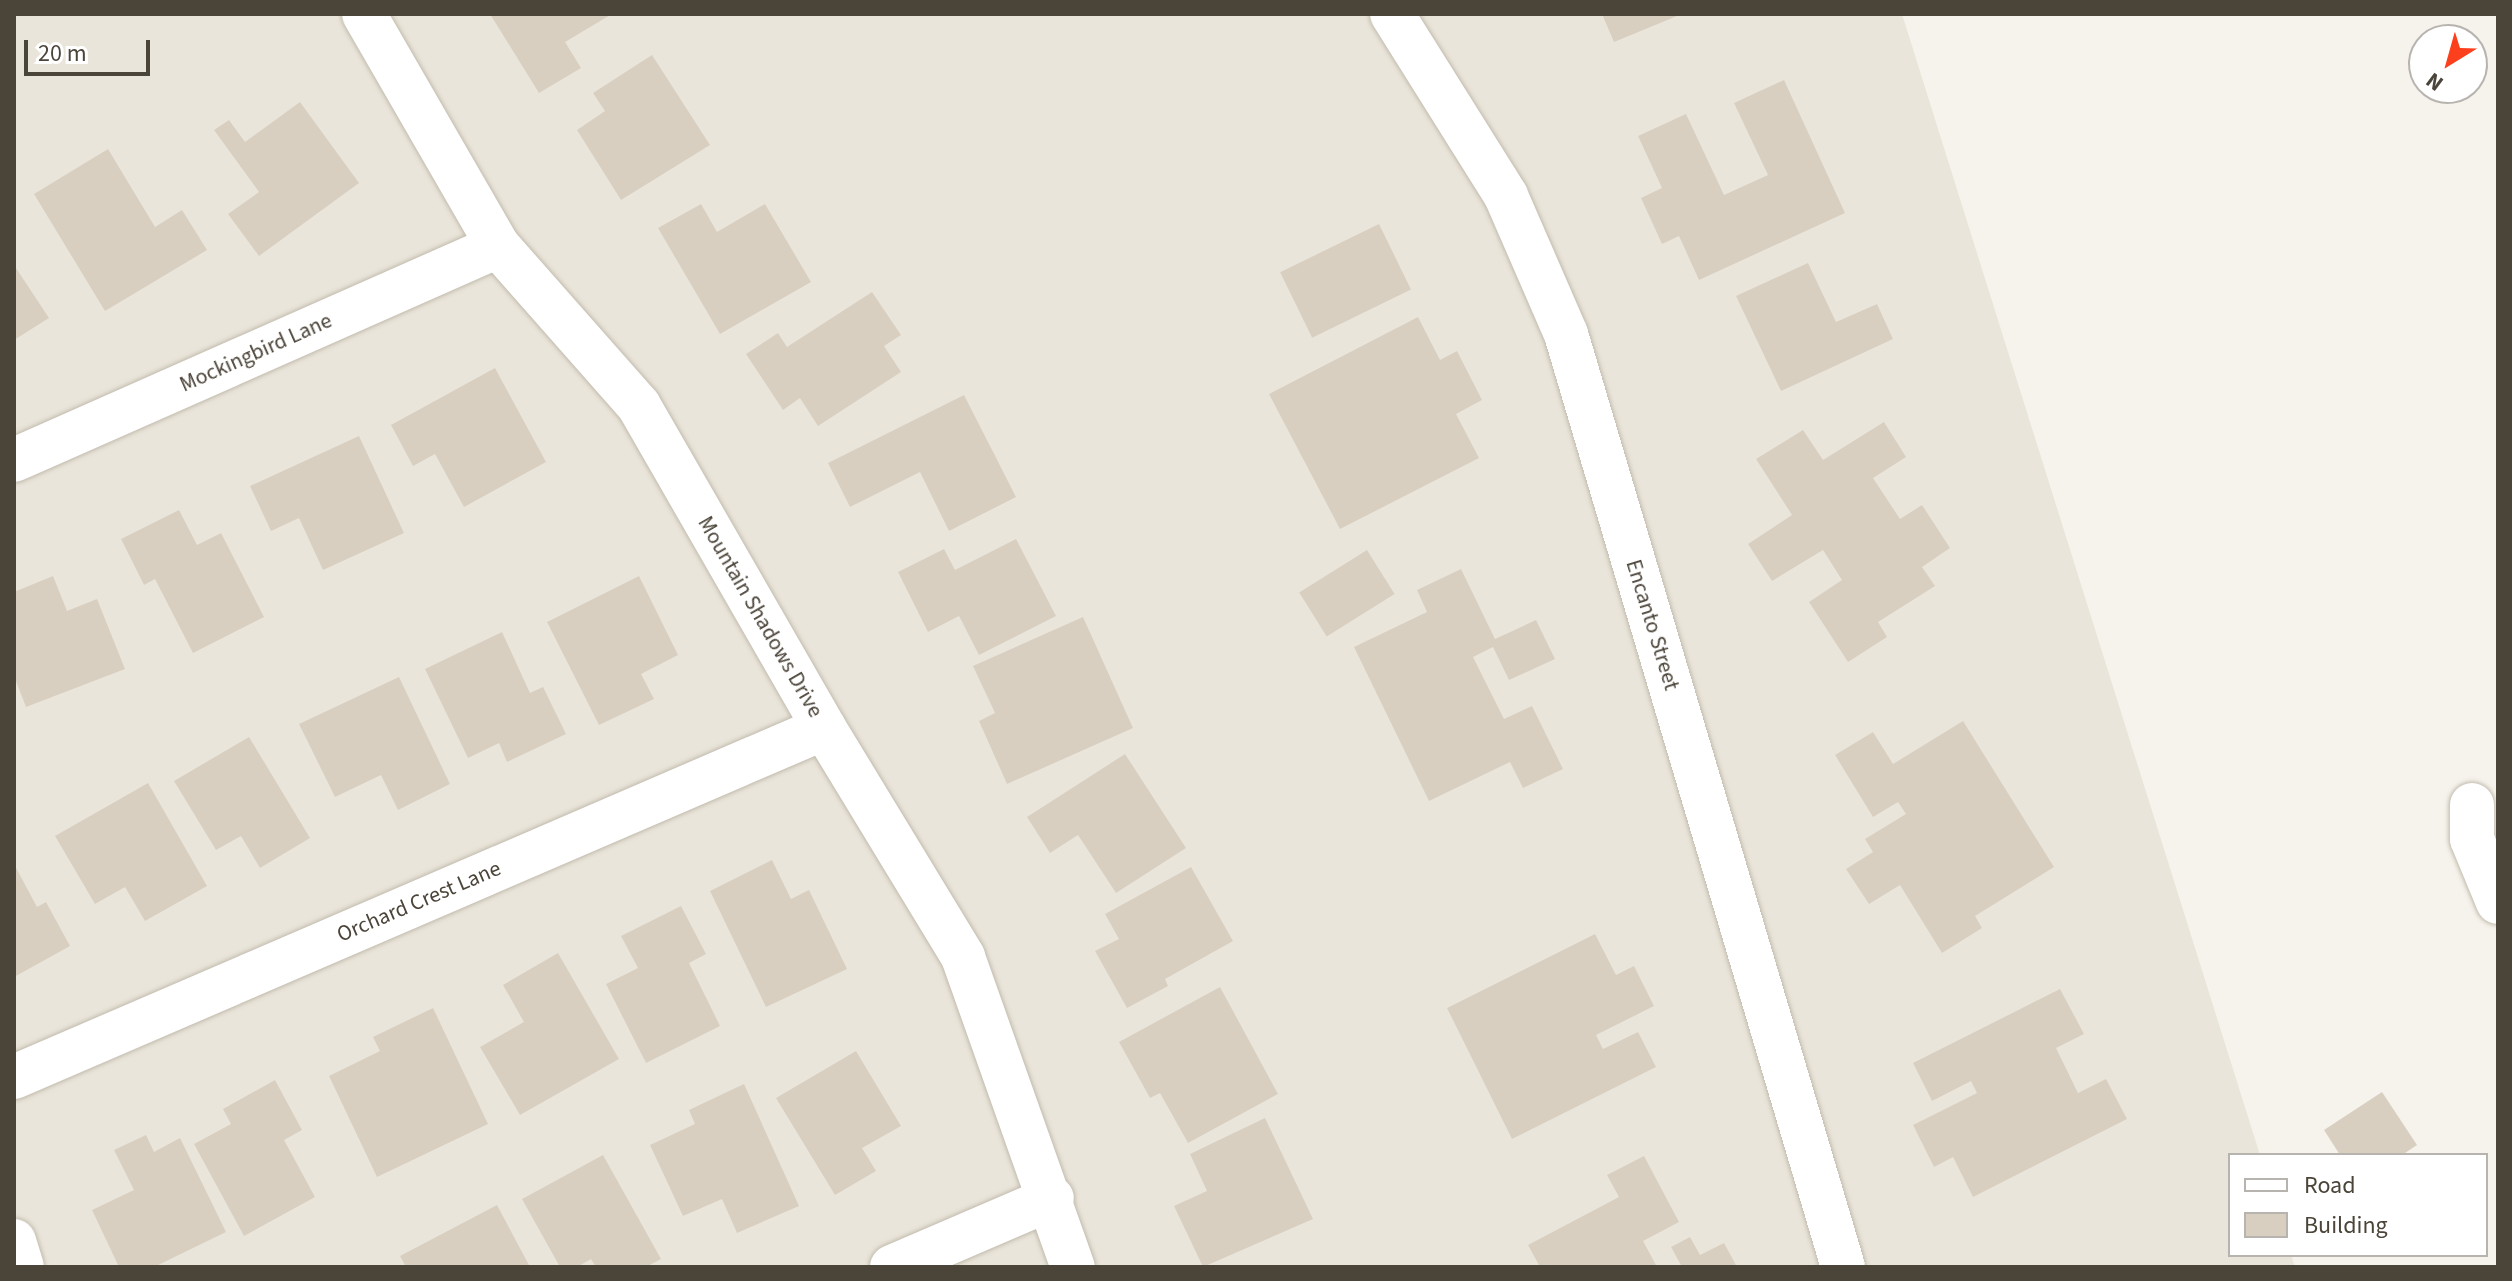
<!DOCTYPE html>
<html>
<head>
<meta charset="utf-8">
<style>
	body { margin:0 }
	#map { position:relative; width:2512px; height:1281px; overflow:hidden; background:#f6f3ec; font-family:"Source Sans 3",sans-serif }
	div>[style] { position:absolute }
	.residential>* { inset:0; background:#eae5da }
	.building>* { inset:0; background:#d8cfc1; transform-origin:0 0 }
	.roads { filter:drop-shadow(0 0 2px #c2bbae) drop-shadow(0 0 2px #c2bbae) }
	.minor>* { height:44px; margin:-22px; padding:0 22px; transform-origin:22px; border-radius:22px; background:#fff }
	span { translate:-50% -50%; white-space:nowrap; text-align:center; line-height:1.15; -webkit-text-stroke:6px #fff; paint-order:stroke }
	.street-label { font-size:22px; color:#4b4439 }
	.frame { position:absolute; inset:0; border:16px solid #4b4439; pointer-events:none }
	.legend { position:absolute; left:2228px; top:1153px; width:260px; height:104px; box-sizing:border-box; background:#fff; border:2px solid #b7b4b0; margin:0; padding:10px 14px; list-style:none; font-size:24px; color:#4b4439 }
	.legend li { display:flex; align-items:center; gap:16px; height:40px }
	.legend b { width:40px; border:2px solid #b7b4b0 }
	.north { position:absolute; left:2408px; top:24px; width:80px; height:80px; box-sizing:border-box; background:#fff; border:2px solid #b7b4b0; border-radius:50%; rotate:217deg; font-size:22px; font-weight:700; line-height:32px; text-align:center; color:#4b4439 }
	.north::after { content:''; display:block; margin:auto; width:28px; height:36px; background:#fc3f1d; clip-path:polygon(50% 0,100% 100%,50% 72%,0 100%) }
	.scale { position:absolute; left:24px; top:40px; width:126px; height:36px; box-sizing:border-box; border:4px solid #4b4439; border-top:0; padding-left:10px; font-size:24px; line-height:28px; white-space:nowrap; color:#4b4439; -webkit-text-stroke:6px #fff; paint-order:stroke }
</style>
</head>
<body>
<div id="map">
	<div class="residential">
		<div style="clip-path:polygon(14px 14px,1902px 14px,2260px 1155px,2230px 1155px,2230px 1255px,2291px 1255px,2295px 1267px,14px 1267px)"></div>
	</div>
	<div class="building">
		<div style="clip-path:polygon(490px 14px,612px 14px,565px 42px,581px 68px,539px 93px)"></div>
		<div style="clip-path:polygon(1602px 14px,1682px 14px,1614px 42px)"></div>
		<div style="clip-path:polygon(652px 55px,710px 145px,621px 200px,577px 130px,605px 111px,593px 93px)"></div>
		<div style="clip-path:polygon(1784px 80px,1845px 213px,1699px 280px,1679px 236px,1662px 244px,1641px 198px,1662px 188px,1638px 136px,1686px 114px,1724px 195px,1768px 175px,1734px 103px)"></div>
		<div style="clip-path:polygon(300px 102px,359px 183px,259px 256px,228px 214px,259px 192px,214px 130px,229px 120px,245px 142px)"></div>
		<div style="clip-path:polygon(108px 149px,155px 227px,182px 210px,207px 250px,105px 311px,34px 194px)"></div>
		<div style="clip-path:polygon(701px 204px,717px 232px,765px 204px,811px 282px,720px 334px,658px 228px)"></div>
		<div style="left:1379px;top:224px;width:73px;height:110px;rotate:64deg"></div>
		<div style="clip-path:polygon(1808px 263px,1836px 322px,1877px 304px,1893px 339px,1781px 391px,1736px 296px)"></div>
		<div style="clip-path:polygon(14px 265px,49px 318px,14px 340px)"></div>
		<div style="clip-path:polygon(872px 292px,901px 335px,884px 346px,901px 372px,818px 426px,800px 398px,783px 410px,746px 354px,778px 333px,787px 347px)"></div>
		<div style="clip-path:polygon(1418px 317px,1440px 360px,1457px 351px,1482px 400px,1456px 414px,1479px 458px,1340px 529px,1269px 394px)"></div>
		<div style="clip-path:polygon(495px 368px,546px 462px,464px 507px,435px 454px,413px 466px,391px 425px)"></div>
		<div style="clip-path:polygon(964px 395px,1016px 497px,949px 531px,920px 472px,850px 507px,828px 463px)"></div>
		<div style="clip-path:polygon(1884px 422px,1906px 457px,1873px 478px,1900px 519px,1922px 505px,1950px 548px,1922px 567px,1935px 586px,1878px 622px,1887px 637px,1848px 662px,1809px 602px,1842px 580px,1823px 550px,1772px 581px,1748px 544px,1792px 515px,1756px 459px,1803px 430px,1823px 460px)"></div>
		<div style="clip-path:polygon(359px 436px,404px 533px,323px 570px,299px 518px,271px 531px,250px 486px)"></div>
		<div style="clip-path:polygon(179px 510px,197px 545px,221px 533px,264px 617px,193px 653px,155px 579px,144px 585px,121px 539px)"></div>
		<div style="clip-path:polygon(1016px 539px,1056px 616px,979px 655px,959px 616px,928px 632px,898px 572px,944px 549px,955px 570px)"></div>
		<div style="left:1367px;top:550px;width:52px;height:80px;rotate:58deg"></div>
		<div style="clip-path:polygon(1461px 569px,1495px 639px,1536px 620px,1555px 659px,1509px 680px,1493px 647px,1473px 657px,1504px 719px,1532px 706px,1563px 769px,1523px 788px,1510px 762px,1429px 801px,1354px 647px,1427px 612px,1417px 590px)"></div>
		<div style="clip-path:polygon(53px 576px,67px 611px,97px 599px,125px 669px,26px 707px,14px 676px,14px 592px)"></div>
		<div style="clip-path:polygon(639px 576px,678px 655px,641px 674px,654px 699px,599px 725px,547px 622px)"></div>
		<div style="clip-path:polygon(1083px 617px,1133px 728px,1007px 784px,979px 721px,995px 713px,973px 666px)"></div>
		<div style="clip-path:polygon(502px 632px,530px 693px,543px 687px,566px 734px,507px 762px,499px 743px,468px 758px,425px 669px)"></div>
		<div style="clip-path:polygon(399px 677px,450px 784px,398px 810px,381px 775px,335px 797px,299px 724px)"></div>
		<div style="clip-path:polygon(1963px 721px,2054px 867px,1975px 916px,1982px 928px,1942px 953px,1900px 885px,1869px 904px,1846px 869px,1873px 852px,1865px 839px,1906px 814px,1898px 802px,1873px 817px,1835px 755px,1873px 732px,1893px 764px)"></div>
		<div style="clip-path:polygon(249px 737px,310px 838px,260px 868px,241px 836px,216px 850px,174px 781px)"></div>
		<div style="clip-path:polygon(1125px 754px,1186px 848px,1116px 893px,1078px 835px,1050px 853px,1027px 817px)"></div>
		<div style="clip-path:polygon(148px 783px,207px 886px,145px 921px,125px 887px,95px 904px,55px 836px)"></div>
		<div style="clip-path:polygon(772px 860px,791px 899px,809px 890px,847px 969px,766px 1007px,710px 891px)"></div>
		<div style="clip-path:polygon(14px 864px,37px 907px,46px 902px,70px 946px,14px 977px)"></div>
		<div style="clip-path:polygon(1191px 867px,1233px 941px,1165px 979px,1168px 986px,1127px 1008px,1095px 951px,1119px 939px,1105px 914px)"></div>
		<div style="clip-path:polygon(681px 906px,706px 954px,689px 963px,720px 1026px,646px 1063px,606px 984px,638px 968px,621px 936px)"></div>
		<div style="clip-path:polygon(1595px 934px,1616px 975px,1634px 966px,1654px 1006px,1596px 1035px,1603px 1049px,1638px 1032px,1656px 1067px,1512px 1139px,1447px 1008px)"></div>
		<div style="clip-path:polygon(558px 953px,619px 1059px,520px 1115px,480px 1047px,524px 1022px,503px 985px)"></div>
		<div style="clip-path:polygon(1220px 987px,1278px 1094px,1188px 1143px,1160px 1093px,1150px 1098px,1119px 1042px)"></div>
		<div style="clip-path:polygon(2060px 989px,2084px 1034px,2056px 1048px,2078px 1093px,2106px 1079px,2127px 1119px,1973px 1197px,1953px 1157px,1934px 1167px,1913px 1125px,1977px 1093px,1971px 1081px,1932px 1101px,1913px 1063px)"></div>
		<div style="clip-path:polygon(433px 1008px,488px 1124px,377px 1177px,329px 1076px,380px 1051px,373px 1037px)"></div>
		<div style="clip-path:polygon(856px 1051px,901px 1126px,862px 1148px,876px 1171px,835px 1195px,776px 1098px)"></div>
		<div style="clip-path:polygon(275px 1080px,302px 1130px,284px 1140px,315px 1197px,244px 1236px,194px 1144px,231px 1124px,223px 1109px)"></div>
		<div style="clip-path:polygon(744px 1084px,799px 1206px,737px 1233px,722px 1199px,683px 1216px,650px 1145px,695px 1124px,689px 1110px)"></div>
		<div style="clip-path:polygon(2382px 1092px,2417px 1145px,2402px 1155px,2340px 1155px,2324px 1130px)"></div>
		<div style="clip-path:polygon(1265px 1118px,1313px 1219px,1203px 1267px,1174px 1206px,1207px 1191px,1190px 1154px)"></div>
		<div style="clip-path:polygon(146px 1135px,154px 1152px,180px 1138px,226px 1232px,154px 1267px,119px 1267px,92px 1210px,134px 1190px,114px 1150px)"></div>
		<div style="clip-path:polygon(603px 1155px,661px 1259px,646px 1267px,596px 1267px,591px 1259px,577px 1267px,560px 1267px,522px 1199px)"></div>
		<div style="clip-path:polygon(1644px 1156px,1679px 1222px,1643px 1241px,1657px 1267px,1540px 1267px,1528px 1245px,1619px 1197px,1607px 1175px)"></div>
		<div style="clip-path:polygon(497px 1205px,530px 1267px,406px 1267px,400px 1256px)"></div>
		<div style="clip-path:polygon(1690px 1237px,1700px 1255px,1724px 1243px,1737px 1267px,1682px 1267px,1671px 1247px)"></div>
	</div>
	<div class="roads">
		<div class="minor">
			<div style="left:364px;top:14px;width:268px;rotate:60deg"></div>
			<div style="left:498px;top:246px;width:213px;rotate:48.6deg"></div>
			<div style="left:639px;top:406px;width:371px;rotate:60.1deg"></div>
			<div style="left:824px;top:728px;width:268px;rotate:58.7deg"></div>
			<div style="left:963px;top:957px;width:329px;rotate:70.5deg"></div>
			<div style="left:1392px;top:14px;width:215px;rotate:57.9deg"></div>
			<div style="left:1506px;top:196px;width:150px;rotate:66.5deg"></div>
			<div style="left:1566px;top:334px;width:973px;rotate:73.46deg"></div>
			<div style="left:14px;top:460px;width:529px;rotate:-23.85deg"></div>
			<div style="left:2472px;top:805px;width:34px;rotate:90deg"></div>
			<div style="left:2472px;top:839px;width:68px;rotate:67.6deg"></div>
			<div style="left:14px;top:1077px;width:882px;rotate:-23.31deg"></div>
			<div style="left:14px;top:1241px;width:27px;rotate:73deg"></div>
			<div style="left:892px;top:1267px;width:174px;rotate:-23.3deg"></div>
		</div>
	</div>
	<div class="street-label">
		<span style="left:256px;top:353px;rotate:-24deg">Mockingbird Lane</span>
		<span style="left:760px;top:617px;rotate:60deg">Mountain Shadows Drive</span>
		<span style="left:1652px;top:625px;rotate:73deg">Encanto Street</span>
		<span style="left:419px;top:902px;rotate:-23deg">Orchard Crest Lane</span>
	</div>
	<div class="frame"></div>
	<ul class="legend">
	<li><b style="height:10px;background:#fff"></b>Road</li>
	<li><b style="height:22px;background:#d8cfc1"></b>Building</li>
	</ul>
	<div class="north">N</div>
	<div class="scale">20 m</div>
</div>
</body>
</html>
